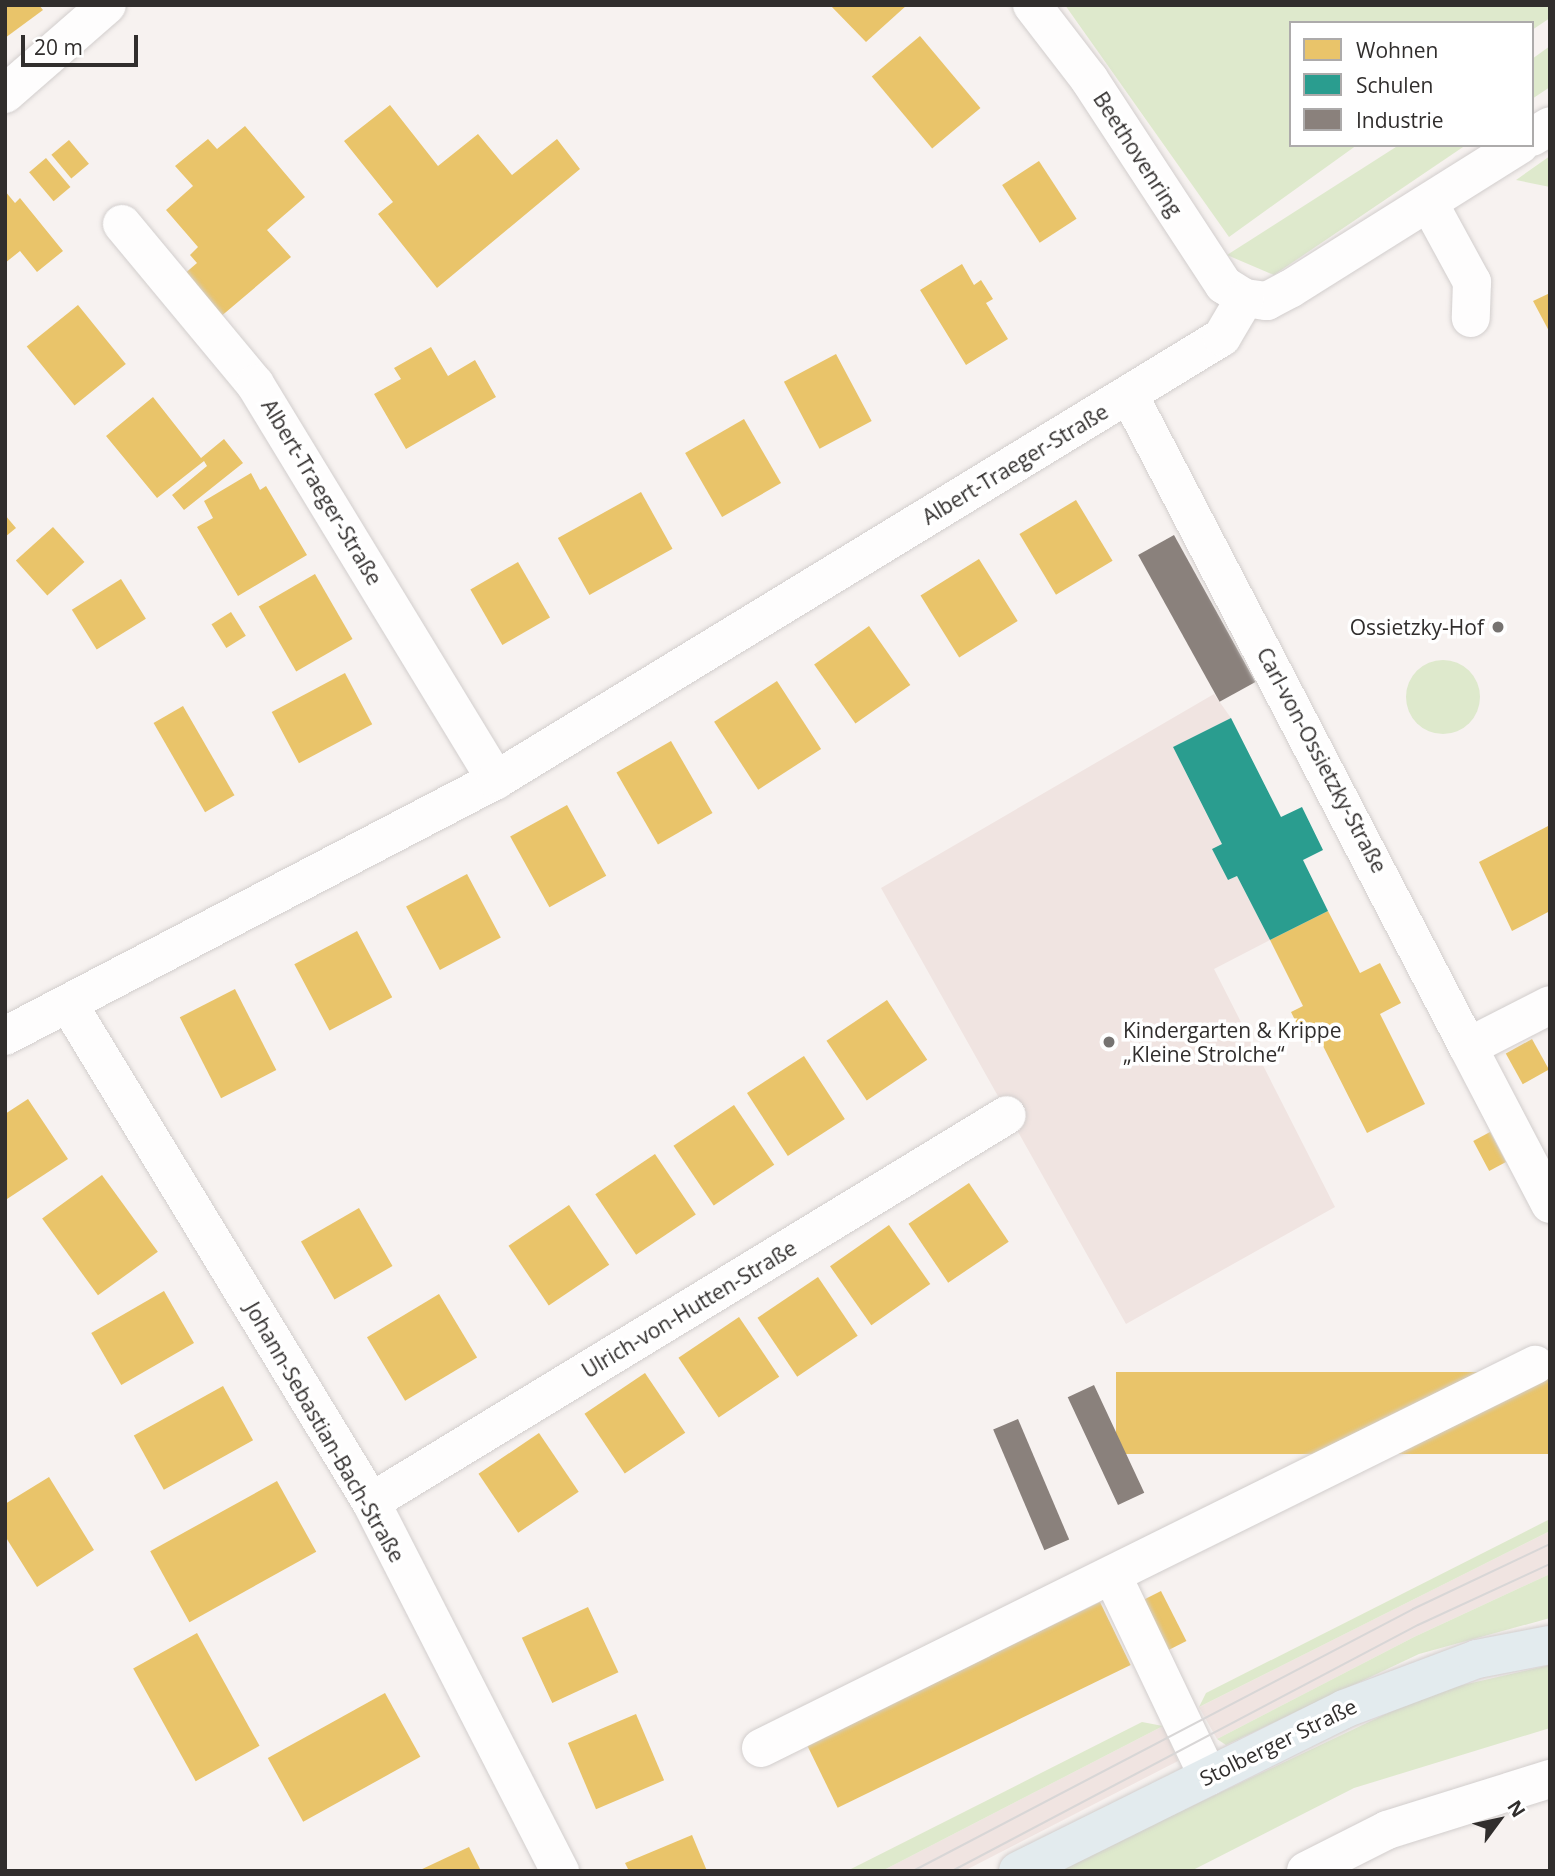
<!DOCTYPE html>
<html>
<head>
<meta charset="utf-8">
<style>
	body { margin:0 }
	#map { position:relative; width:1555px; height:1876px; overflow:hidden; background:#f7f2f0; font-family:"Open Sans",sans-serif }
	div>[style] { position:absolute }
	.built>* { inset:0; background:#f0e4e1 }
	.green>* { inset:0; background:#dee9cc }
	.round { border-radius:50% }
	.homes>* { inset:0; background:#e9c46a; transform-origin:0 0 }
	.schools>* { inset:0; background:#2a9d8f }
	.industry>* { inset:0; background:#8a817c; transform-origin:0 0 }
	.roads { filter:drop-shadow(0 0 2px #d2cecd) drop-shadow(0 0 2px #d2cecd) }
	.minor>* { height:38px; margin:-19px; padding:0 19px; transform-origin:19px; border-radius:19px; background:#fefdfd }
	.major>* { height:38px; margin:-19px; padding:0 19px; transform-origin:19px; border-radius:19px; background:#e3ebee }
	.tram>* { height:2px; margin:-1px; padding:0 1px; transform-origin:1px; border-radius:1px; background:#d8d6d6 }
	.dots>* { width:19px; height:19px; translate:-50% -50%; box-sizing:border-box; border:4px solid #fff; border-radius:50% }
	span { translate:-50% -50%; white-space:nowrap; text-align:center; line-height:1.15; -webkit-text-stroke:7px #fff; paint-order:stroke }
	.street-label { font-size:21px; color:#312e2d }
	.poi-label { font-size:21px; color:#312e2d }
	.right { translate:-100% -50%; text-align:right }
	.left { translate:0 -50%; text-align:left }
	.frame { position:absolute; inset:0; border:7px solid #312e2d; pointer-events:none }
	.legend { position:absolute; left:1289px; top:21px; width:245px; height:126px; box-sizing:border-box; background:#fff; border:2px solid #adabab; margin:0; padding:9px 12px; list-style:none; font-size:21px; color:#312e2d }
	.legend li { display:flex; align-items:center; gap:14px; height:35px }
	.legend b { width:35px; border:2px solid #adabab }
	.north { position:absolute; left:1464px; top:1785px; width:70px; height:70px; -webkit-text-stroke:5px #fff; paint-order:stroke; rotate:57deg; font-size:19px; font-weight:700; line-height:28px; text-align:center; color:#312e2d }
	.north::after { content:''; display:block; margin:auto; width:24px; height:32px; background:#312e2d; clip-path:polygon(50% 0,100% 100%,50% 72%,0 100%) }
	.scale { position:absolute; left:21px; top:35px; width:117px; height:32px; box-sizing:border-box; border:4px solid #312e2d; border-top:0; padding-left:9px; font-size:21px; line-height:24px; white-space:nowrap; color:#312e2d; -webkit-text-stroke:5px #fff; paint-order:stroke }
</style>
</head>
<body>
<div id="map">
	<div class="built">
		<div style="clip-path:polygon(1214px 694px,1231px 718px,1173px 747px,1222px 844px,1213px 849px,1228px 880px,1237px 876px,1270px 940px,1214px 969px,1335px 1207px,1126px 1324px,881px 888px)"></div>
		<div style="clip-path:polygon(1550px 1531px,1550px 1574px,1414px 1637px,1217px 1739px,1199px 1707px)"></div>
		<div style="clip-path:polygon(1163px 1726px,1178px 1761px,964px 1871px,882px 1871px)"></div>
	</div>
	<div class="green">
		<div style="clip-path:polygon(1065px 5px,1550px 5px,1550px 18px,1532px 30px,1532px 23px,1291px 23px,1291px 145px,1357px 145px,1229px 237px)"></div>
		<div style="clip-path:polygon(1550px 46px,1550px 87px,1532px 99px,1532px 59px)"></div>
		<div style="clip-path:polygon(1399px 145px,1466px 145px,1274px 275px,1227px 255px)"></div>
		<div style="clip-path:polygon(1550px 156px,1550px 187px,1516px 180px)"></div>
		<div class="round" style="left:1406px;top:660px;width:74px;height:74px"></div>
		<div style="clip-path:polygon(1550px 1519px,1550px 1531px,1199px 1707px,1206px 1693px)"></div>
		<div style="clip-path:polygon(1550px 1574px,1550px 1618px,1419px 1654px,1226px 1745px,1217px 1739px,1414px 1637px)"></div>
		<div style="clip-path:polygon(1550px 1665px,1550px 1728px,1354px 1788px,1191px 1871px,1055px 1871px,1432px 1692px)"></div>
		<div style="clip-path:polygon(1142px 1722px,1163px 1726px,882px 1871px,847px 1871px)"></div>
	</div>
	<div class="homes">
		<div style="clip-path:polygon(5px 5px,39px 5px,43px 10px,5px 38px)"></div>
		<div style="clip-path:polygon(830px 5px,907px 5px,866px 42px)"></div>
		<div style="left:920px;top:36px;width:94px;height:63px;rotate:50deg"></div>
		<div style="clip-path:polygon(390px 105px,438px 166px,478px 134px,512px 175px,557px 139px,580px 169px,437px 288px,378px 214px,393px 202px,344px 141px)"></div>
		<div style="clip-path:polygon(245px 126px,305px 197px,267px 230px,291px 257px,219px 318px,183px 275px,197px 263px,190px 255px,198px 247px,166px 210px,193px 186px,175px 166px,208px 139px,217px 149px)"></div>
		<div style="left:69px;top:140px;width:31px;height:23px;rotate:50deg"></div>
		<div style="left:46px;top:158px;width:38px;height:22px;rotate:50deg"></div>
		<div style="left:1039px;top:161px;width:69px;height:44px;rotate:57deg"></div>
		<div style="clip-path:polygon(5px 191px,15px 203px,20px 198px,63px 251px,37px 272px,20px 251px,5px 263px)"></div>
		<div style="clip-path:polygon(962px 264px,974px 285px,981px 280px,993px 299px,986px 303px,1008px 339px,966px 365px,920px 290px)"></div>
		<div style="clip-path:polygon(1550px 293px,1550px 333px,1533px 301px)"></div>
		<div style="left:78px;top:305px;width:76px;height:66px;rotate:51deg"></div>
		<div style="clip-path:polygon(431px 347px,448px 376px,475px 360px,496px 397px,406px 449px,374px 394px,401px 379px,394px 368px)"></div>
		<div style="left:836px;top:354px;width:76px;height:59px;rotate:62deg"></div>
		<div style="clip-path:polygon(153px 397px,201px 458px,224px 439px,243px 463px,184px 510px,172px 495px,207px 466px,204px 461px,157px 498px,106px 436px)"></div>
		<div style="left:744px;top:419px;width:74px;height:68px;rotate:60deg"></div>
		<div style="clip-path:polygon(251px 473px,260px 490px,266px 486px,307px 555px,238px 596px,197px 527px,213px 518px,204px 501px)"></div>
		<div style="left:641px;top:492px;width:65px;height:95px;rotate:61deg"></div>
		<div style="left:1076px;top:500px;width:71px;height:66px;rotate:59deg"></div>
		<div style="clip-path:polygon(5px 515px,16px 528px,5px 537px)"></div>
		<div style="left:53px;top:527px;width:47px;height:50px;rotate:48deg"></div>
		<div style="left:979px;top:559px;width:73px;height:69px;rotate:58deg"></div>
		<div style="left:518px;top:562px;width:64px;height:55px;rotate:60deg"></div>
		<div style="left:315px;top:574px;width:75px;height:65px;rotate:60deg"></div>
		<div style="left:121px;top:579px;width:47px;height:58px;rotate:58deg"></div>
		<div style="left:231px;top:612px;width:28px;height:23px;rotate:58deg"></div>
		<div style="left:869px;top:626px;width:72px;height:67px;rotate:55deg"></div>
		<div style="left:345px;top:673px;width:58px;height:83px;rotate:62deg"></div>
		<div style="left:777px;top:681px;width:81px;height:75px;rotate:57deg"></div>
		<div style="left:183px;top:706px;width:103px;height:34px;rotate:60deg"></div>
		<div style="left:671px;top:741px;width:83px;height:63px;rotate:60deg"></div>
		<div style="left:567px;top:805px;width:81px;height:65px;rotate:61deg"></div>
		<div style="clip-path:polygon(1550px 825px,1550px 911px,1512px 931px,1479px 862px)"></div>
		<div style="left:467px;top:874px;width:72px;height:69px;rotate:62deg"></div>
		<div style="clip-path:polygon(1328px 911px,1360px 973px,1380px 963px,1401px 1003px,1380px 1014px,1425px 1104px,1367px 1133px,1319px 1038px,1307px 1044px,1291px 1012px,1303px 1006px,1270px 940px)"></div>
		<div style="left:357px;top:931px;width:75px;height:71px;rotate:62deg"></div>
		<div style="left:235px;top:989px;width:91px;height:62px;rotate:63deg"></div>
		<div style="left:887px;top:1000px;width:72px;height:73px;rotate:56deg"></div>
		<div style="left:1532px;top:1039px;width:35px;height:30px;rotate:61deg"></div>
		<div style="left:804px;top:1056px;width:75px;height:68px;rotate:57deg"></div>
		<div style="clip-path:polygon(28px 1099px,68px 1159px,7px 1199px,5px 1114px)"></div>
		<div style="left:734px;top:1105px;width:72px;height:73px;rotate:56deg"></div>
		<div style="left:1490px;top:1132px;width:34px;height:19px;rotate:62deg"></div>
		<div style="left:655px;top:1154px;width:73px;height:72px;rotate:56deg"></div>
		<div style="left:102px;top:1175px;width:95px;height:74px;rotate:54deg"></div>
		<div style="left:969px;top:1183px;width:71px;height:73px;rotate:56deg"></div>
		<div style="left:569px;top:1205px;width:72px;height:73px;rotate:56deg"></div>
		<div style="left:359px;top:1208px;width:67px;height:67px;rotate:60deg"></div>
		<div style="left:889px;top:1225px;width:72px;height:72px;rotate:55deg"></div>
		<div style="left:818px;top:1277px;width:71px;height:73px;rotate:56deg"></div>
		<div style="left:164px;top:1291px;width:60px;height:84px;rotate:60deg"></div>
		<div style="left:439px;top:1294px;width:74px;height:84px;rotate:59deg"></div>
		<div style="left:739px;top:1317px;width:72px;height:73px;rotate:56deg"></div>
		<div style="left:1550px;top:1372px;width:82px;height:434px;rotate:90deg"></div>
		<div style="left:645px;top:1373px;width:72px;height:73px;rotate:56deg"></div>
		<div style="left:223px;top:1386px;width:62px;height:102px;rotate:61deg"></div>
		<div style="left:539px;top:1433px;width:71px;height:73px;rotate:56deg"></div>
		<div style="clip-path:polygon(49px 1477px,94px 1550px,37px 1587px,5px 1536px,5px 1504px)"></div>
		<div style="left:277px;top:1481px;width:81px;height:145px;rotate:61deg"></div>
		<div style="left:1161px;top:1591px;width:56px;height:25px;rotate:63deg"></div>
		<div style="left:1100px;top:1602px;width:70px;height:326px;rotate:64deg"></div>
		<div style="left:588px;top:1607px;width:72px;height:73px;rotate:65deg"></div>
		<div style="left:197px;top:1633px;width:129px;height:73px;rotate:61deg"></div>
		<div style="left:385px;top:1693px;width:73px;height:134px;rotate:61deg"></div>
		<div style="left:636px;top:1714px;width:72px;height:74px;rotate:67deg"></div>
		<div style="clip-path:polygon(692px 1835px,707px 1871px,629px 1871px,625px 1863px)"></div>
		<div style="clip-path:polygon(469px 1847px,481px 1871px,418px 1871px)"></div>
	</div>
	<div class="schools">
		<div style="clip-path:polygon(1231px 718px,1281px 817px,1302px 807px,1323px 850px,1303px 860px,1328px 911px,1270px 940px,1237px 876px,1228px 880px,1212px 849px,1222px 844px,1173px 747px)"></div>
	</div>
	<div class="industry">
		<div style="left:1174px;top:535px;width:168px;height:41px;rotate:61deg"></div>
		<div style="left:1094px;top:1385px;width:119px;height:29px;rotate:65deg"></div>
		<div style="left:1018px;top:1419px;width:131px;height:27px;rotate:67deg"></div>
	</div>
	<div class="roads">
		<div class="minor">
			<div style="left:1032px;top:5px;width:93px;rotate:52.4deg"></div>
			<div style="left:1089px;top:79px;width:246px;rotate:56.8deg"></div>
			<div style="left:1224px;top:285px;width:25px;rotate:32deg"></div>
			<div style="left:1245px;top:298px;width:22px;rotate:8deg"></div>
			<div style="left:1267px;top:301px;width:26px;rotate:-28deg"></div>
			<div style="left:1290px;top:289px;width:271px;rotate:-32.1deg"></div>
			<div style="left:5px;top:94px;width:135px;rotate:-41.1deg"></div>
			<div style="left:1532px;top:137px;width:21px;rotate:-31deg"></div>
			<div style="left:1430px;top:205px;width:88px;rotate:61.4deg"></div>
			<div style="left:1472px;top:282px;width:36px;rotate:92deg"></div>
			<div style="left:122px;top:224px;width:208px;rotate:50.3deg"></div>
			<div style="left:255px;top:384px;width:464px;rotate:58.7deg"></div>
			<div style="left:1129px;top:395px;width:735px;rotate:62.53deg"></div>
			<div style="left:1468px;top:1047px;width:92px;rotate:-27.1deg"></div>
			<div style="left:69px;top:1005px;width:582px;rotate:58.72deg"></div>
			<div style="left:371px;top:1502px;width:415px;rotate:62.9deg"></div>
			<div style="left:5px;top:1036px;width:554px;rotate:-27.54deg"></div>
			<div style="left:496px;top:780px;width:850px;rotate:-31.39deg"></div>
			<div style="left:1222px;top:337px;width:45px;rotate:-59.5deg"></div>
			<div style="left:1468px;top:1047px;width:177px;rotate:62.4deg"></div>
			<div style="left:371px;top:1502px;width:744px;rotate:-31.32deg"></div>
			<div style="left:1113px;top:1577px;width:221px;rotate:64.5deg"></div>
			<div style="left:761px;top:1748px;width:864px;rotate:-26.33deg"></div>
			<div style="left:1306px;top:1871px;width:91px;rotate:-26.8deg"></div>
			<div style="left:1387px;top:1830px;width:171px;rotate:-17.4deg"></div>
		</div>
		<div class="major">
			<div style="left:1018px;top:1871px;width:364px;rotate:-26.4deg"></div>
			<div style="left:1344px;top:1709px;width:142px;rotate:-20.6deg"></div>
			<div style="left:1477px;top:1659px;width:74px;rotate:-10.9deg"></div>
		</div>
	</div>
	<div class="tram">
		<div style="left:913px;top:1871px;width:564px;rotate:-27.65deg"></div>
		<div style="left:1413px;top:1609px;width:152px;rotate:-25.4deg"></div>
		<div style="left:952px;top:1871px;width:527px;rotate:-27.83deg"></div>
		<div style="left:1418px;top:1625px;width:145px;rotate:-24.8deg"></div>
	</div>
	<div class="dots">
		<div style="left:1498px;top:627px;background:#767371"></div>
		<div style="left:1109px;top:1042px;background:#767371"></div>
	</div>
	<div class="street-label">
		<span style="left:1138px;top:154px;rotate:57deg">Beethovenring</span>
		<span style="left:1015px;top:464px;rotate:-31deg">Albert-Traeger-Straße</span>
		<span style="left:322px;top:492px;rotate:59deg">Albert-Traeger-Straße</span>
		<span style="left:1322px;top:760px;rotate:62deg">Carl-von-Ossietzky-Straße</span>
		<span style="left:689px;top:1309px;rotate:-31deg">Ulrich-von-Hutten-Straße</span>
		<span style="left:325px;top:1432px;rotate:60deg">Johann-Sebastian-Bach-Straße</span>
		<span style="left:1278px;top:1742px;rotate:-26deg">Stolberger Straße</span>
	</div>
	<div class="poi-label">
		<span class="right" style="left:1484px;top:627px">Ossietzky-Hof</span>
		<span class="left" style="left:1123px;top:1042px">Kindergarten &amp; Krippe<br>„Kleine Strolche“</span>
	</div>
	<div class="frame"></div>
	<ul class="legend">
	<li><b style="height:19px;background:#e9c46a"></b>Wohnen</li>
	<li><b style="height:19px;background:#2a9d8f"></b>Schulen</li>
	<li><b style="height:19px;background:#8a817c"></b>Industrie</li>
	</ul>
	<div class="north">N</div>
	<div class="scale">20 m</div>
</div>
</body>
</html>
